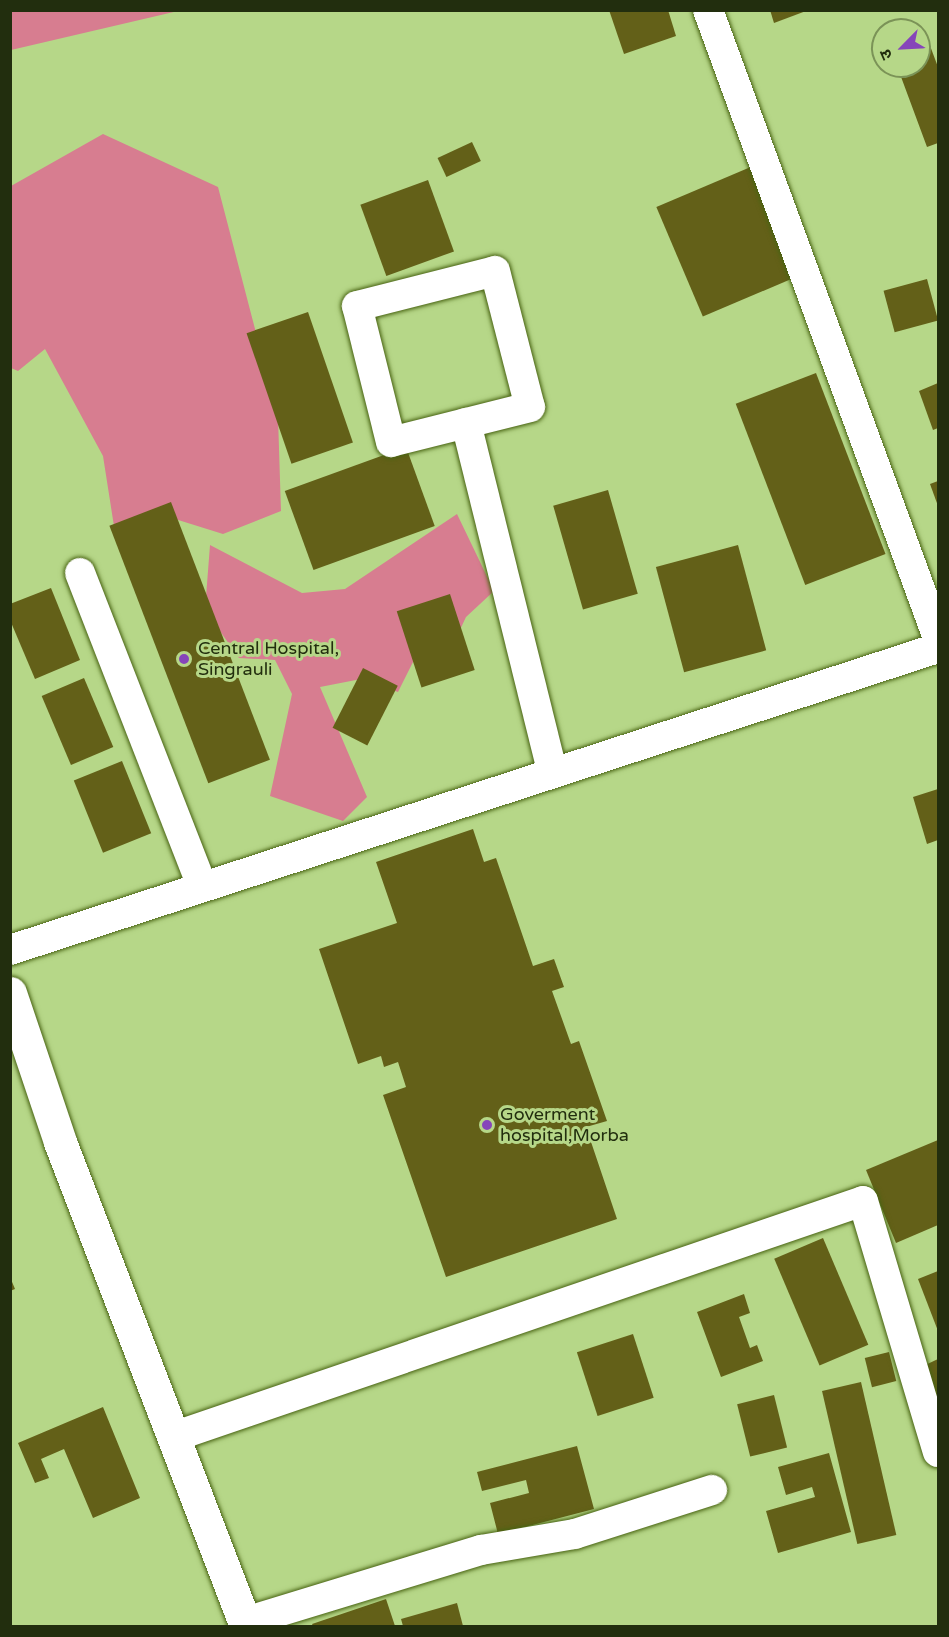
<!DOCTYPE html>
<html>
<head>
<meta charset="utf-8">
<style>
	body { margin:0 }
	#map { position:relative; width:949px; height:1637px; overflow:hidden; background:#b6d788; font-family:"Varela Round","Noto Sans Devanagari",sans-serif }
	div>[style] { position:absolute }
	.forest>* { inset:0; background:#d77d90 }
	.building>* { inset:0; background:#636018; transform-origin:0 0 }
	.roads { filter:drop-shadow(0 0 2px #486312) drop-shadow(0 0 2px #486312) }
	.minor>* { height:30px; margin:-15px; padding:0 15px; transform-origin:15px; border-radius:15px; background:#fff }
	.primary>* { height:33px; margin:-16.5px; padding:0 16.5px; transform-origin:16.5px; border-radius:16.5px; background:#fff }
	.dots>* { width:16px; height:16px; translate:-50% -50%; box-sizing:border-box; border:3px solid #b6d788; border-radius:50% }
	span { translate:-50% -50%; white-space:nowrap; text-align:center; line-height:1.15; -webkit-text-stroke:6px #b6d788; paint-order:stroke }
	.poi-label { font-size:18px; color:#222e0e }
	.left { translate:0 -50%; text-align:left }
	.frame { position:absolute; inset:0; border:12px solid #222e0e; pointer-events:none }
	.north { position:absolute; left:871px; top:18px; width:60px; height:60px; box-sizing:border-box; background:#b6d788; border:2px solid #7b9357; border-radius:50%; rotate:246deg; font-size:16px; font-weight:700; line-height:24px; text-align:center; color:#222e0e }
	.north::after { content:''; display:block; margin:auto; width:21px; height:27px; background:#8645ba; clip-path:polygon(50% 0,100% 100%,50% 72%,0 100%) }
</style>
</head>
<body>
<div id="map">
	<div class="forest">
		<div style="clip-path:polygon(11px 10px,178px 10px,178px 11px,11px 50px)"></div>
		<div style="clip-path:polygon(103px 134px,218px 187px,278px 417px,281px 511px,223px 534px,175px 519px,116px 539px,103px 456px,45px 349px,18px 371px,11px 368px,11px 186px)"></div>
		<div style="clip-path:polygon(457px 514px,494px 591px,466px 617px,441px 670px,423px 642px,398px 692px,361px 679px,320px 687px,367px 797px,343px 821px,270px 796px,292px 694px,275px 660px,239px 658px,205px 610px,210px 545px,302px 593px,345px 589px)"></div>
	</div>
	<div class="building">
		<div style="clip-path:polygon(609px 10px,668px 10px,676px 36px,624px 54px)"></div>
		<div style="clip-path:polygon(770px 10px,806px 10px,806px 11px,774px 23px)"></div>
		<div style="clip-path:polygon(929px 43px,938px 67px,938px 143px,927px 147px,897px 66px,919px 66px,919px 47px)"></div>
		<div style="left:472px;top:142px;width:21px;height:38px;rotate:65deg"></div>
		<div style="left:753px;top:166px;width:119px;height:105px;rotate:67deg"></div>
		<div style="left:428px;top:180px;width:76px;height:72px;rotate:70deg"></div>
		<div style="left:927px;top:279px;width:43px;height:45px;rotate:75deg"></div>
		<div style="left:308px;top:312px;width:138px;height:65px;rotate:71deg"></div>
		<div style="left:816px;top:373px;width:194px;height:86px;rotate:69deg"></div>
		<div style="clip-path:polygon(938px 383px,938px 428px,933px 430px,919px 391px)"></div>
		<div style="left:406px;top:447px;width:84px;height:129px;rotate:70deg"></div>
		<div style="clip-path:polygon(938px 481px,938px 506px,930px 484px)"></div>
		<div style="left:608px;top:490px;width:108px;height:57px;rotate:74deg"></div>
		<div style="left:171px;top:502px;width:276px;height:66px;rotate:69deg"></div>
		<div style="left:738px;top:545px;width:109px;height:85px;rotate:75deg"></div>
		<div style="clip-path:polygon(51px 588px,80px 660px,35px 679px,10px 620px,10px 604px)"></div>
		<div style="left:450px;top:594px;width:80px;height:56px;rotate:72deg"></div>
		<div style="left:363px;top:668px;width:39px;height:67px;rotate:27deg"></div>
		<div style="left:84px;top:678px;width:75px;height:46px;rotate:67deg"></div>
		<div style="left:122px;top:761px;width:78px;height:52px;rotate:68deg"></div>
		<div style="clip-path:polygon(938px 789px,938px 840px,927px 844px,913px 797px)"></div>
		<div style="clip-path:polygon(473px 829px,484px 862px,496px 858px,533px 966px,554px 959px,564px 987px,552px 991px,571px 1044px,579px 1041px,607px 1121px,586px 1127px,617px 1219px,446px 1277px,383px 1095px,406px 1087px,398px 1062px,384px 1067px,381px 1056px,358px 1064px,319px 949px,397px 923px,376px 862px)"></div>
		<div style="clip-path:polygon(938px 1140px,938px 1225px,896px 1243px,866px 1170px)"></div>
		<div style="left:823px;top:1238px;width:116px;height:53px;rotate:67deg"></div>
		<div style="clip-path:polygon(938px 1271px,938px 1331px,918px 1279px)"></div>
		<div style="clip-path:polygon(10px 1277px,15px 1289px,10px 1291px)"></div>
		<div style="clip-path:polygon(744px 1294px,750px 1313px,739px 1317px,750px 1348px,757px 1345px,763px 1361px,721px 1377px,697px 1312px)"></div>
		<div style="left:633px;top:1334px;width:67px;height:59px;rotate:72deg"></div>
		<div style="left:889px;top:1352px;width:30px;height:25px;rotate:76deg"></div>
		<div style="clip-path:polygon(938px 1359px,938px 1410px,919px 1368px)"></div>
		<div style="left:861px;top:1382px;width:157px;height:40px;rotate:77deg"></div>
		<div style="left:774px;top:1395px;width:54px;height:38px;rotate:76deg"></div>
		<div style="clip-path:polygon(103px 1407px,140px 1498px,93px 1518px,64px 1449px,41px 1459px,49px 1478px,35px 1483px,18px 1443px)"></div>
		<div style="clip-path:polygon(577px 1446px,594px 1509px,498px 1534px,490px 1503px,529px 1493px,526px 1480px,482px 1491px,477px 1472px)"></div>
		<div style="clip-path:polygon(829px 1453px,851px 1532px,778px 1553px,766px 1511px,815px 1497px,812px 1487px,786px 1495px,778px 1467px)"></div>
		<div style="clip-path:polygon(386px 1599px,395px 1626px,313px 1626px,312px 1624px)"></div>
		<div style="clip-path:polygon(457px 1603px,463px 1626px,403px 1626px,401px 1619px)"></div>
	</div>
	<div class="roads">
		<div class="minor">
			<div style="left:708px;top:10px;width:669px;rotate:69.89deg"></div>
			<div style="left:495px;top:271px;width:140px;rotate:75.6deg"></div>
			<div style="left:530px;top:407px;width:143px;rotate:165.9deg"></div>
			<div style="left:391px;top:442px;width:140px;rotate:-104deg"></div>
			<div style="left:357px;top:306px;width:142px;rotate:-14.2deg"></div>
			<div style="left:466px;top:423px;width:358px;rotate:76.1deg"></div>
			<div style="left:80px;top:573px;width:336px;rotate:68.7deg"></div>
			<div style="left:10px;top:950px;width:976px;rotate:-18.03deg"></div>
			<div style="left:173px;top:1437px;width:729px;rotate:-18.88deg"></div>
			<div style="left:863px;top:1201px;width:262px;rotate:73.4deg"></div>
			<div style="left:245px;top:1622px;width:247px;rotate:-17deg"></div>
			<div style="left:481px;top:1550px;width:95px;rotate:-9.7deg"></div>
			<div style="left:575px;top:1534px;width:144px;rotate:-17.8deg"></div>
		</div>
		<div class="primary">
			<div style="left:10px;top:993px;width:157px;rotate:71.4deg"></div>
			<div style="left:60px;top:1142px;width:519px;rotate:68.98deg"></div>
		</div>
	</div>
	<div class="dots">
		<div style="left:184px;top:659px;background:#8645ba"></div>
		<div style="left:487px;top:1125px;background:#8645ba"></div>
	</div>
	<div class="poi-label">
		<span class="left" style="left:198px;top:659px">Central Hospital,<br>Singrauli</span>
		<span class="left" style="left:500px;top:1125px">Goverment<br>hospital,Morba</span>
	</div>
	<div class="frame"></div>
	<div class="north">उ</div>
</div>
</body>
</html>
